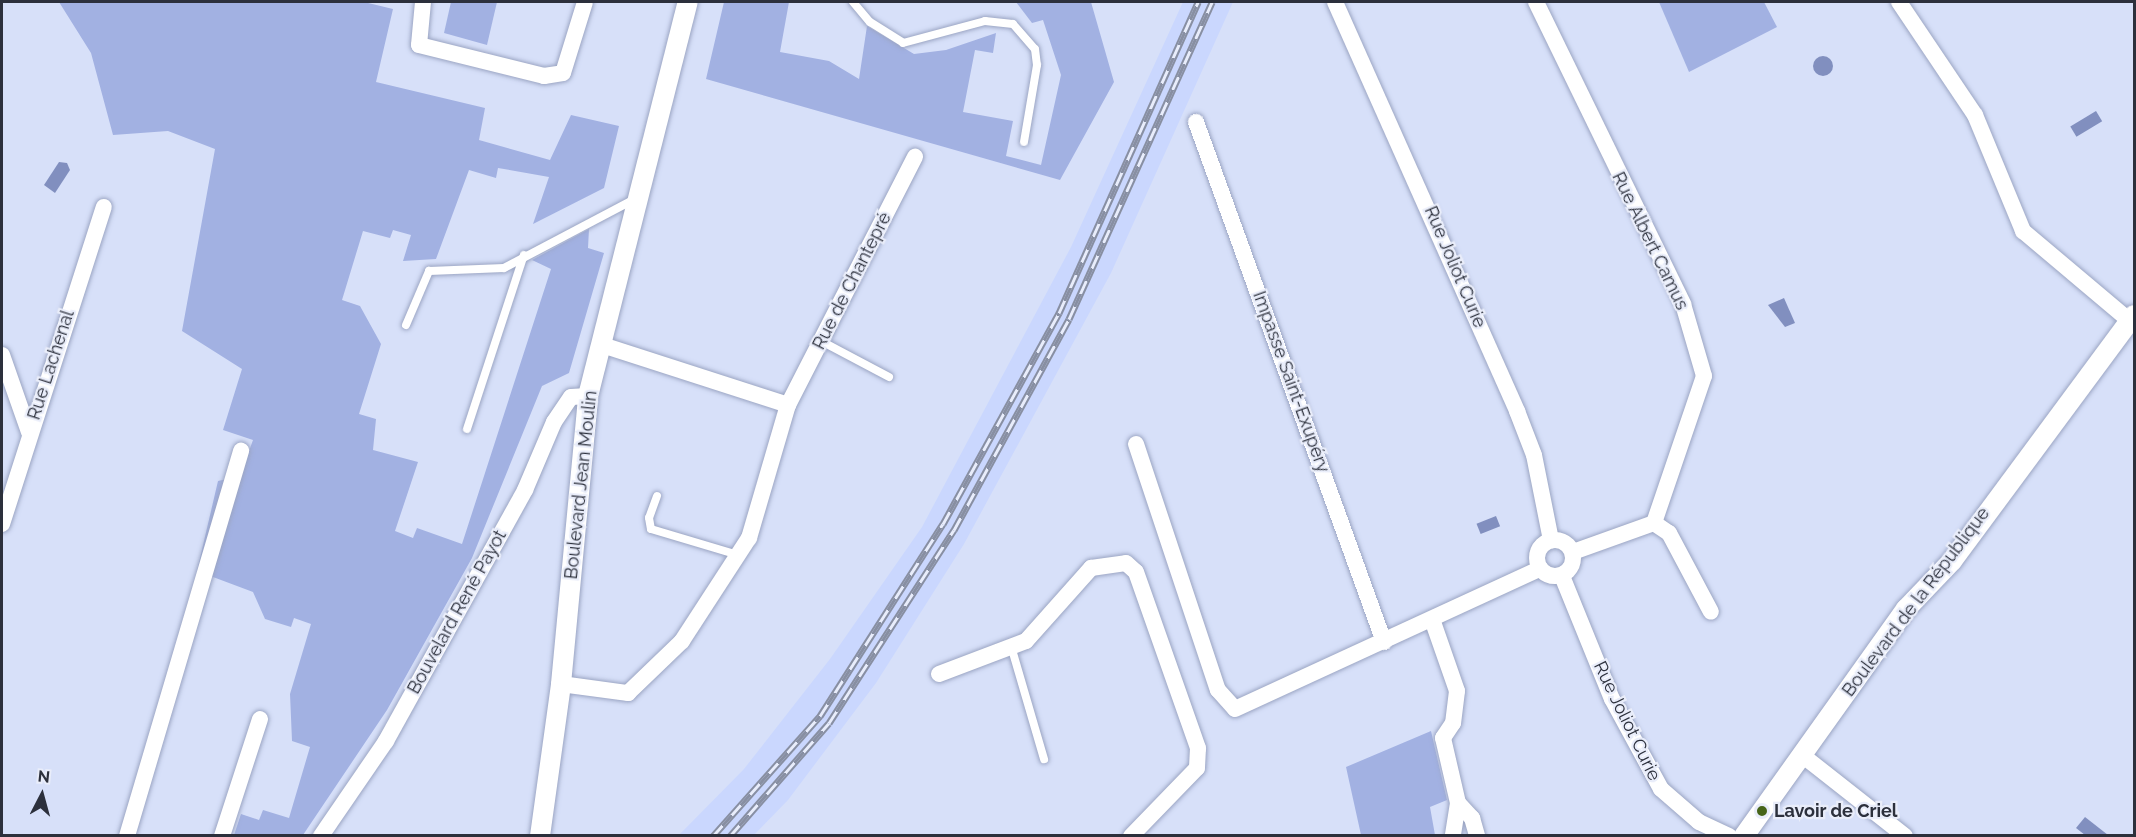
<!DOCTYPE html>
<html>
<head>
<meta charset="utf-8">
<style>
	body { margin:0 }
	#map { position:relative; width:2136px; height:837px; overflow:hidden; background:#d7e0f9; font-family:Raleway,sans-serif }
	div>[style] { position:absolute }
	.built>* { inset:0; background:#cad7fe }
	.green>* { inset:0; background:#a2b1e2 }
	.water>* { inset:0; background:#818fbf; transform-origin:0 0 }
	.round { border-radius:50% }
	.roads { filter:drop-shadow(0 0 2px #9ba5c3) drop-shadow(0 0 2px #9ba5c3) }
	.service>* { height:8px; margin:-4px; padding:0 4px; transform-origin:4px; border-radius:4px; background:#fff }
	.minor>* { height:16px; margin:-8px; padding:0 8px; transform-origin:8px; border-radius:8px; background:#fff }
	.minor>.ring { margin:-8px; padding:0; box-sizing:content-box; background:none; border:16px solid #fff; border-radius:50% }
	.tertiary>* { height:20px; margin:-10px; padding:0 10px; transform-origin:10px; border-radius:10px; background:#fff }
	.rail>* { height:7px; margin-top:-3.5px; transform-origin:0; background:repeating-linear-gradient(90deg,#e9edfa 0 14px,#888fa2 0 28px); box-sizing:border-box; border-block:2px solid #888fa2 }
	.dots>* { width:16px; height:16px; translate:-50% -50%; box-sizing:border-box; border:3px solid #e9edfa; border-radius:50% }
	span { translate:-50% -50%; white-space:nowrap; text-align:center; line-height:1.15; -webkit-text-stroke:4.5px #e9edfa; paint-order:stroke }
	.street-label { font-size:18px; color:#2c303c }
	.poi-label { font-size:18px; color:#2c303c; font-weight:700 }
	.left { translate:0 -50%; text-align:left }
	.frame { position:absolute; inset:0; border:3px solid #2c303c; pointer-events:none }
	.north { position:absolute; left:12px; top:765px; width:60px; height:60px; -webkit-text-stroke:4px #e9edfa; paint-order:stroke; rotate:6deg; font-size:16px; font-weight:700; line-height:24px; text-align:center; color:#2c303c }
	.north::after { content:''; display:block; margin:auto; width:21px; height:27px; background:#2c303c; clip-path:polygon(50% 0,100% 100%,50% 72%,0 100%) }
</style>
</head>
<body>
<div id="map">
	<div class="built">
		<div style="clip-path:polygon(1183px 2px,1233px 2px,1111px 273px,964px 544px,876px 683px,788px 800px,754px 835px,679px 835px,744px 769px,830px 659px,922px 527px,1071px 247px)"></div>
	</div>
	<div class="green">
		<div style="clip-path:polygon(59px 2px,364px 2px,393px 9px,376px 82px,485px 108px,479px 140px,550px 160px,571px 115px,619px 126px,604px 188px,533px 224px,549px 177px,498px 168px,496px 178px,469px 170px,436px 259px,403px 261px,411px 235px,393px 230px,390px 238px,363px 231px,342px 300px,360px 306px,381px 344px,359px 414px,376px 419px,373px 450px,418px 462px,395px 531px,413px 538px,417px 528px,462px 544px,551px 269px,532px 260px,589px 229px,588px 248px,604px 253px,569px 373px,542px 386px,472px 558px,387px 710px,303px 835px,234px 835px,241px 814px,259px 820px,263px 810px,289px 818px,310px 747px,292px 741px,290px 694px,311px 624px,294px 618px,291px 627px,265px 619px,253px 592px,197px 571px,218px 481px,240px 476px,253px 440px,223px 430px,242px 369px,182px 331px,215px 149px,168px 131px,113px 135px,91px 53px)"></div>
		<div style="clip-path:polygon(451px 2px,497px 2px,487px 45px,444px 33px)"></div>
		<div style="clip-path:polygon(724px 2px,789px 2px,780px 52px,829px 61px,859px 79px,867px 26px,914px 54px,946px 50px,996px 33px,993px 53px,975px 50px,963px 112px,1013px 121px,1006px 156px,1041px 165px,1061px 75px,1043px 20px,1032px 23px,1016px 2px,1091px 2px,1114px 82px,1060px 180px,706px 79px)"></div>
		<div style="clip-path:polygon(1659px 2px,1764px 2px,1777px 27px,1689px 72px)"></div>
		<div style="clip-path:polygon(1431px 731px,1447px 800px,1430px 807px,1435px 835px,1361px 835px,1346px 767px)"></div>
	</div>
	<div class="water">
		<div class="round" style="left:1813px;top:56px;width:20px;height:20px"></div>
		<div style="left:2096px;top:111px;width:12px;height:30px;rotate:59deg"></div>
		<div style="clip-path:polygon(59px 162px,67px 163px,70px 170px,55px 193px,44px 185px)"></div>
		<div style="clip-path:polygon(1784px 298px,1795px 323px,1785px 327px,1768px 305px)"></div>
		<div style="left:1496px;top:516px;width:11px;height:21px;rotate:68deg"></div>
		<div style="clip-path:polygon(2085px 817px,2108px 835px,2085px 835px,2076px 828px)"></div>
	</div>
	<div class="roads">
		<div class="service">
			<div style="left:853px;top:2px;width:26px;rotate:50deg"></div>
			<div style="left:870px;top:22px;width:39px;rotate:32deg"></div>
			<div style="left:903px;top:43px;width:85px;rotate:-15deg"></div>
			<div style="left:985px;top:21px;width:28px;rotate:6deg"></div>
			<div style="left:1013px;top:24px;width:33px;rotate:49deg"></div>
			<div style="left:1035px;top:49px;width:16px;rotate:83deg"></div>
			<div style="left:1037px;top:65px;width:78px;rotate:99.6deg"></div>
			<div style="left:406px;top:325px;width:59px;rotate:-66.9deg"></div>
			<div style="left:429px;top:271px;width:75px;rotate:-2.3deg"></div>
			<div style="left:504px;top:268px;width:148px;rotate:-27.8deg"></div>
			<div style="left:821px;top:341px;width:77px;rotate:27.9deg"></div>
			<div style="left:467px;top:429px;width:183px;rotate:-71.9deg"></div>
			<div style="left:657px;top:496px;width:23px;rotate:110deg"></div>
			<div style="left:649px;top:518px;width:11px;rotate:80deg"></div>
			<div style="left:651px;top:529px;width:91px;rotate:16.6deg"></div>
			<div style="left:1011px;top:646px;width:118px;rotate:73.7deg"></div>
		</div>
		<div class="minor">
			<div style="left:423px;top:2px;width:43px;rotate:95.3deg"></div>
			<div style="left:419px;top:45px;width:129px;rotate:13.9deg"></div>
			<div style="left:544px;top:76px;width:19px;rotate:-9deg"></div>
			<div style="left:563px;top:73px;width:74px;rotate:-72.8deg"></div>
			<div style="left:1335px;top:2px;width:448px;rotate:66deg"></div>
			<div style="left:1517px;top:411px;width:47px;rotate:68.9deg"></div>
			<div style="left:1534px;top:455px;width:87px;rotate:78.7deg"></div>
			<div style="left:1536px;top:2px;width:336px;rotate:64deg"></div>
			<div style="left:1683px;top:304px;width:75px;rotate:73.7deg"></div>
			<div style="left:1704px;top:376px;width:155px;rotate:108.8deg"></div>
			<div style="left:1654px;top:523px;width:86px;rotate:160.3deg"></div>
			<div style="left:1899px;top:2px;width:136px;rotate:56.1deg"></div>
			<div style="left:1975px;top:115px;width:126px;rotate:67.5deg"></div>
			<div style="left:2023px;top:231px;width:140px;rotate:40.1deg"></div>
			<div style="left:1196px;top:122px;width:553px;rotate:70.12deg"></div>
			<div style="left:2px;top:355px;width:82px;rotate:70.7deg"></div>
			<div style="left:788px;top:405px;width:279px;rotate:-62.9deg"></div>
			<div style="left:1136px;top:444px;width:259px;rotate:71.6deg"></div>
			<div style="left:1218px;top:690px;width:25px;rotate:48deg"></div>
			<div style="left:1235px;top:709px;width:336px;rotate:-24.7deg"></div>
			<div style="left:1654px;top:523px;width:18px;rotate:34deg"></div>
			<div style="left:1669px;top:533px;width:89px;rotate:62deg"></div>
			<div style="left:2px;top:524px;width:333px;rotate:-72.2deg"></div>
			<div class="ring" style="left:1537px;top:540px;width:20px;height:20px"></div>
			<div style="left:1562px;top:576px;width:133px;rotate:67.9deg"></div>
			<div style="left:1612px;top:699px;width:102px;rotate:61.4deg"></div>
			<div style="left:1661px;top:789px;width:50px;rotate:41deg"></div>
			<div style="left:1699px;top:822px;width:33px;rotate:25deg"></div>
			<div style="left:1433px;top:622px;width:73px;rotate:70.8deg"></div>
			<div style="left:1457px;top:691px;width:32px;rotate:97deg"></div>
			<div style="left:1453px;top:723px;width:18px;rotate:124deg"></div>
			<div style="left:1443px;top:738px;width:67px;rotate:77deg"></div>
			<div style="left:1458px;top:803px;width:33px;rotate:99deg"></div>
			<div style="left:939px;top:674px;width:93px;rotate:-20.8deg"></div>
			<div style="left:1026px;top:641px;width:98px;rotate:-48.3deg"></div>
			<div style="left:1091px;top:568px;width:35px;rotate:-8deg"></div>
			<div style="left:1126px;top:563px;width:13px;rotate:42deg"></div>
			<div style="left:1136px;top:572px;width:187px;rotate:70.6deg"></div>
			<div style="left:1198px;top:748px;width:20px;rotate:93deg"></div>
			<div style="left:1197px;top:768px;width:95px;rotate:134.1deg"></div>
			<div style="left:561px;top:684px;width:68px;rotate:7.7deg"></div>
			<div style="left:628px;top:693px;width:75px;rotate:-43.9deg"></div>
			<div style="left:682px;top:641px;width:123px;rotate:-57deg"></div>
			<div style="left:749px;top:538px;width:139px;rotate:-73.7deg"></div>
			<div style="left:788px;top:405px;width:195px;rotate:-162.1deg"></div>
			<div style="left:1802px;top:755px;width:131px;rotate:38.2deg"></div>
			<div style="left:1458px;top:803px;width:21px;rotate:47deg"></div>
			<div style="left:1472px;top:818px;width:19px;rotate:74deg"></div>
			<div style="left:127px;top:836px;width:402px;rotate:-73.5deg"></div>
			<div style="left:222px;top:836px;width:123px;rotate:-72deg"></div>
			<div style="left:321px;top:836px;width:115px;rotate:-55.6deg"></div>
			<div style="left:386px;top:741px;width:287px;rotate:-61deg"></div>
			<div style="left:525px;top:490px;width:74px;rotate:-66.9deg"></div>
			<div style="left:554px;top:422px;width:30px;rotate:-56deg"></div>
			<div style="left:571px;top:397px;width:17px;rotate:-3deg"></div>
		</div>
		<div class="tertiary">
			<div style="left:540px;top:836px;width:153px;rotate:-82.1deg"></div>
			<div style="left:561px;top:684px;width:289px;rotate:-84.6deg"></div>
			<div style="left:588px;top:396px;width:406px;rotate:-75.8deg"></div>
			<div style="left:1744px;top:836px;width:279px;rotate:-54.5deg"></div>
			<div style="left:1906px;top:609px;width:66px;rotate:-46.2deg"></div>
			<div style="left:1952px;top:561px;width:306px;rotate:-53.5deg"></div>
		</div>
	</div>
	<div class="rail">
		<div style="left:713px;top:836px;width:161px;rotate:-48.3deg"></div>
		<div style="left:820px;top:716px;width:228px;rotate:-57.4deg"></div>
		<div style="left:943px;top:524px;width:241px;rotate:-61.2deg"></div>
		<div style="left:1059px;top:313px;width:341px;rotate:-65.9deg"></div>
		<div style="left:730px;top:836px;width:150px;rotate:-48.8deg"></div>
		<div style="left:829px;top:723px;width:230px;rotate:-57.1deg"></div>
		<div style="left:954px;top:530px;width:240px;rotate:-61.4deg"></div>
		<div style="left:1069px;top:319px;width:348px;rotate:-65.7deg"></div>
	</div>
	<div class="dots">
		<div style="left:1762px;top:811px;background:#476519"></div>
	</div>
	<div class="street-label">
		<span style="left:1650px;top:241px;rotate:64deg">Rue Albert Camus</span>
		<span style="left:1455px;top:267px;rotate:67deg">Rue Joliot Curie</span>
		<span style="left:852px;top:281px;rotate:-63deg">Rue de Chantepré</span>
		<span style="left:51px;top:365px;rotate:-72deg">Rue Lachenal</span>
		<span style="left:1291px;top:382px;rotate:70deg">Impasse Saint-Exupéry</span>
		<span style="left:581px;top:485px;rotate:-84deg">Boulevard Jean Moulin</span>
		<span style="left:1916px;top:602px;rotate:-53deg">Boulevard de la République</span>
		<span style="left:457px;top:612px;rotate:-61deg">Bouvelard René Payot</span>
		<span style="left:1627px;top:721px;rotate:64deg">Rue Joliot Curie</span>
	</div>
	<div class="poi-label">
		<span class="left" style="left:1774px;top:811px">Lavoir de Criel</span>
	</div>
	<div class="frame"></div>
	<div class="north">N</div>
</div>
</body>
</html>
